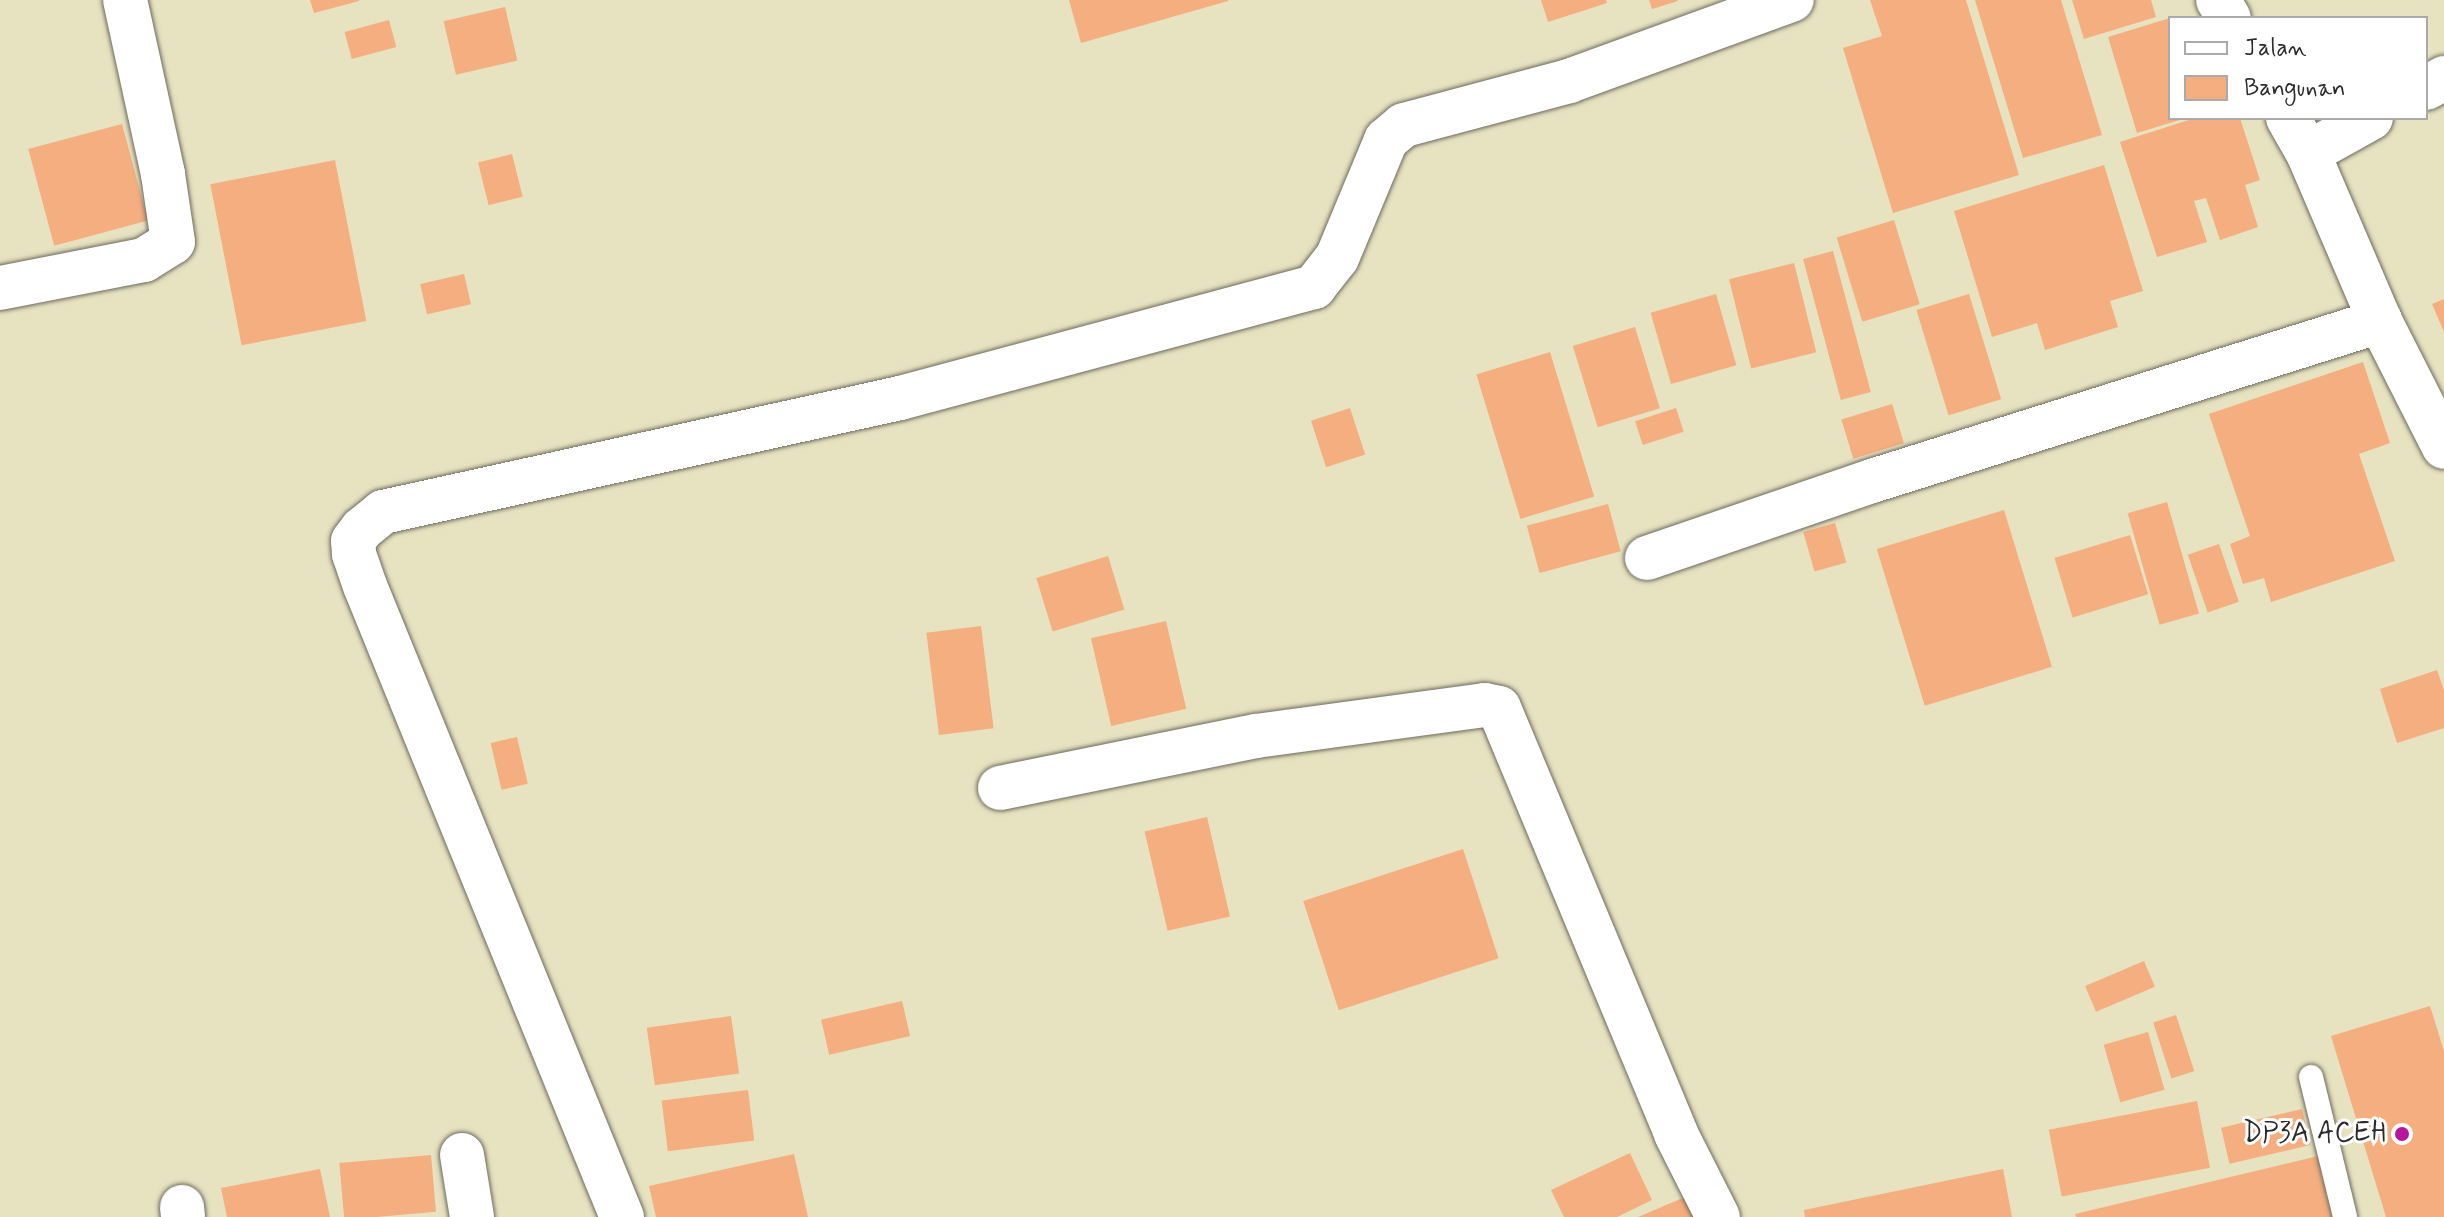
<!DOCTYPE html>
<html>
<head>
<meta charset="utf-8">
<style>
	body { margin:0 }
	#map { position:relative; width:2444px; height:1217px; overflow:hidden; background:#e7e2c0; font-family:Mynerve,sans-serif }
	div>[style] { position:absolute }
	.building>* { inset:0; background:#f4ae7f; transform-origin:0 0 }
	.roads { filter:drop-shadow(0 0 2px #6d6b5f) drop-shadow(0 0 2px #6d6b5f) }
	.lane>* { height:24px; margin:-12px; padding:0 12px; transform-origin:12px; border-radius:12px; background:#fff }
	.street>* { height:44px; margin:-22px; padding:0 22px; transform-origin:22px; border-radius:22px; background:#fff }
	.dots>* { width:22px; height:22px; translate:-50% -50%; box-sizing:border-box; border:4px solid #fff; border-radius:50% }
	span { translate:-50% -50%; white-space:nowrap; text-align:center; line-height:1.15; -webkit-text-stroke:6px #fff; paint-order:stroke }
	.poi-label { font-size:28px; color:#2b2b2b }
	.right { translate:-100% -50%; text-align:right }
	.legend { position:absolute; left:2168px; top:16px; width:260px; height:104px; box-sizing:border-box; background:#fff; border:2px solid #aaa; margin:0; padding:10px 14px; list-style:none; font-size:24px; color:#2b2b2b }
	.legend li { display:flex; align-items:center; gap:16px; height:40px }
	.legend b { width:40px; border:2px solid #aaa }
</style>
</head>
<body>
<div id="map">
	<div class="building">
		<div style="clip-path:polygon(310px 0,359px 0,359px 1px,314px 13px)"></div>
		<div style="clip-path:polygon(1069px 0,1228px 0,1228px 1px,1081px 43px)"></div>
		<div style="clip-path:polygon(1541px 0,1606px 0,1607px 3px,1548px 22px)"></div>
		<div style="clip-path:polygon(1649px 0,1677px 0,1678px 1px,1652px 9px)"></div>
		<div style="clip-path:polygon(1870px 0,1966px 0,2019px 175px,1893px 213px,1843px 48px,1882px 36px)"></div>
		<div style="clip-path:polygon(1975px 0,2061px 0,2102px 135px,2023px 158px)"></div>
		<div style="clip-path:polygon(2072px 0,2151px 0,2156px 17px,2084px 39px)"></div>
		<div style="left:505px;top:7px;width:55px;height:63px;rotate:77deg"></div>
		<div style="clip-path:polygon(2170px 18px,2170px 118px,2183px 119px,2137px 133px,2108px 37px)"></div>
		<div style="left:389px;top:20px;width:28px;height:46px;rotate:75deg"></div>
		<div style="clip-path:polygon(2195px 118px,2240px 118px,2260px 180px,2245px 185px,2258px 227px,2220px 240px,2206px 198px,2194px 201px,2207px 242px,2157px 257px,2120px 142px)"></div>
		<div style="left:122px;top:124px;width:100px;height:97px;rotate:75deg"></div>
		<div style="left:512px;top:154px;width:44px;height:35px;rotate:76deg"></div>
		<div style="left:335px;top:160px;width:164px;height:127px;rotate:79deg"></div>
		<div style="clip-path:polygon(2104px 165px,2143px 291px,2110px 301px,2118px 327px,2045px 350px,2037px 323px,1992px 337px,1954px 211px)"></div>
		<div style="left:1894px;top:220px;width:88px;height:60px;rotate:73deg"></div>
		<div style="left:1833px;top:251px;width:146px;height:31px;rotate:75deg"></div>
		<div style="left:1794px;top:263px;width:92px;height:67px;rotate:76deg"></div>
		<div style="left:464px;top:274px;width:31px;height:45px;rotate:77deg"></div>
		<div style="left:1716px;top:294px;width:74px;height:68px;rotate:74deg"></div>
		<div style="left:1969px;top:294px;width:110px;height:55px;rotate:73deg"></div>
		<div style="clip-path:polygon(2444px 299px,2444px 332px,2432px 304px)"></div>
		<div style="left:1635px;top:327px;width:85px;height:65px;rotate:73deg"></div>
		<div style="left:1550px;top:352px;width:151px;height:77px;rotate:73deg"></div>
		<div style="clip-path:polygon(2363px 362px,2390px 443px,2359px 454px,2395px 561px,2271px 602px,2264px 578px,2243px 584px,2230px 544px,2250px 536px,2209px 414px)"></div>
		<div style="left:1892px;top:404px;width:41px;height:53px;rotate:73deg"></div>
		<div style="left:1350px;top:408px;width:49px;height:41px;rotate:72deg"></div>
		<div style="left:1676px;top:408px;width:25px;height:43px;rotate:72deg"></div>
		<div style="left:2167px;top:502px;width:116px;height:41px;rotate:74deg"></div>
		<div style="left:1608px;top:504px;width:49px;height:84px;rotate:75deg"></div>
		<div style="left:2004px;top:510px;width:164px;height:133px;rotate:73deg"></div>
		<div style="left:1835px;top:523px;width:41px;height:33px;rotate:74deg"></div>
		<div style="left:2130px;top:535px;width:62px;height:79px;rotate:73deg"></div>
		<div style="left:2219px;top:544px;width:61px;height:33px;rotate:71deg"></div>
		<div style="left:1108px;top:556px;width:56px;height:75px;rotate:73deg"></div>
		<div style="left:1166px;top:621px;width:90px;height:77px;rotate:77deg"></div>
		<div style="left:981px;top:626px;width:103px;height:55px;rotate:83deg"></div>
		<div style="clip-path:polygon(2437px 670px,2444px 690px,2444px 728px,2397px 743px,2380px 689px)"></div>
		<div style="left:517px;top:737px;width:48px;height:27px;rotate:77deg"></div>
		<div style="left:1207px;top:817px;width:102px;height:64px;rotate:77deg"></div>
		<div style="left:1463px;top:849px;width:115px;height:168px;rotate:72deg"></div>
		<div style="left:2144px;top:961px;width:28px;height:64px;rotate:67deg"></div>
		<div style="left:902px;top:1001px;width:36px;height:83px;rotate:77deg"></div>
		<div style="clip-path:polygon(2430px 1006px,2444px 1051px,2444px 1217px,2386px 1217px,2331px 1036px)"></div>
		<div style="left:2176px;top:1015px;width:59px;height:24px;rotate:72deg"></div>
		<div style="left:731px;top:1016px;width:58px;height:85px;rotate:82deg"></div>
		<div style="left:2148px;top:1032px;width:60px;height:46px;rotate:74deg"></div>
		<div style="left:748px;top:1090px;width:51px;height:87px;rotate:83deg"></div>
		<div style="left:2197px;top:1101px;width:68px;height:151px;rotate:79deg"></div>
		<div style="left:2302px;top:1109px;width:37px;height:83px;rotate:77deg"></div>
		<div style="clip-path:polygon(1630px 1153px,1652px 1200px,1617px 1217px,1564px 1217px,1551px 1190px)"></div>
		<div style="clip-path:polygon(794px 1154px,808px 1217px,656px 1217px,649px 1186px)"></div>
		<div style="left:431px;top:1155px;width:57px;height:92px;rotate:85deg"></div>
		<div style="clip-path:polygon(2318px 1156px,2332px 1217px,2076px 1217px,2075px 1214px)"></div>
		<div style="clip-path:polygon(320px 1169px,330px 1217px,227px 1217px,221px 1188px)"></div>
		<div style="clip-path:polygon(2003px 1169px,2012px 1217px,1805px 1217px,1804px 1210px)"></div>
		<div style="clip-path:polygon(1697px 1192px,1707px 1217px,1638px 1217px)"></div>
	</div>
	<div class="roads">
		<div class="lane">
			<div style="left:2311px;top:1077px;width:144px;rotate:76.3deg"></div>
		</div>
		<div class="street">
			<div style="left:2218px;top:0;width:21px;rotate:59deg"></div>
			<div style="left:2426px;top:88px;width:21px;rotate:-29deg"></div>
			<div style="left:2288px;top:118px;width:40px;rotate:60.3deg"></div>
			<div style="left:2308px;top:153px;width:183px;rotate:66.8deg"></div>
			<div style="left:2380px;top:321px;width:141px;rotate:63.1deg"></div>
			<div style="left:2308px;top:153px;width:72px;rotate:-29.1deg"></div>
			<div style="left:0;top:288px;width:147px;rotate:-11deg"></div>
			<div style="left:144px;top:260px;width:34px;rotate:-32deg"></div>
			<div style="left:173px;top:242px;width:69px;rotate:-98.4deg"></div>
			<div style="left:163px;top:174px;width:178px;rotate:-102.3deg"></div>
			<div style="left:1647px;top:558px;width:238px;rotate:-18.9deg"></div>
			<div style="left:1872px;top:481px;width:533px;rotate:-17.48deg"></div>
			<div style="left:1000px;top:788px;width:261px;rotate:-11.5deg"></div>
			<div style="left:1256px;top:736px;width:231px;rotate:-7.7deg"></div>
			<div style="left:1485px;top:705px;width:14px;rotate:12deg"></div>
			<div style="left:1499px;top:708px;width:461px;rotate:67.4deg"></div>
			<div style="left:1676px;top:1134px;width:93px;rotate:63.2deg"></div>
			<div style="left:462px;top:1155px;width:63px;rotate:80.8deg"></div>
			<div style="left:182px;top:1207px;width:10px;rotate:84deg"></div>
			<div style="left:622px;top:1217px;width:681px;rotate:-112.16deg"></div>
			<div style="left:365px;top:586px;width:34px;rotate:-109deg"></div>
			<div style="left:354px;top:554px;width:13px;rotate:-94deg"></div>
			<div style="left:353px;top:541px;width:15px;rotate:-53deg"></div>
			<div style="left:362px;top:529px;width:27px;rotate:-39deg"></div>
			<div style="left:383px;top:512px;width:529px;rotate:-12.43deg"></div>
			<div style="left:900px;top:398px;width:429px;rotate:-15deg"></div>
			<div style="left:1314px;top:287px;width:37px;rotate:-52deg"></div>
			<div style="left:1337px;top:258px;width:128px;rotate:-67.4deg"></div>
			<div style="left:1386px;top:140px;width:23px;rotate:-40deg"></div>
			<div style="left:1404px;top:125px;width:171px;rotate:-14.9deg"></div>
			<div style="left:1569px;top:81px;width:237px;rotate:-20deg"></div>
		</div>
	</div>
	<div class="dots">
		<div style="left:2402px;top:1134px;background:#b5179e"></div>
	</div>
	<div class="poi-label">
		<span class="right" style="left:2386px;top:1134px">DP3A ACEH</span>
	</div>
	<ul class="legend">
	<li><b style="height:10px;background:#fff"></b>Jalan</li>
	<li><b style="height:22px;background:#f4ae7f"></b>Bangunan</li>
	</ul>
</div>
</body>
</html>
